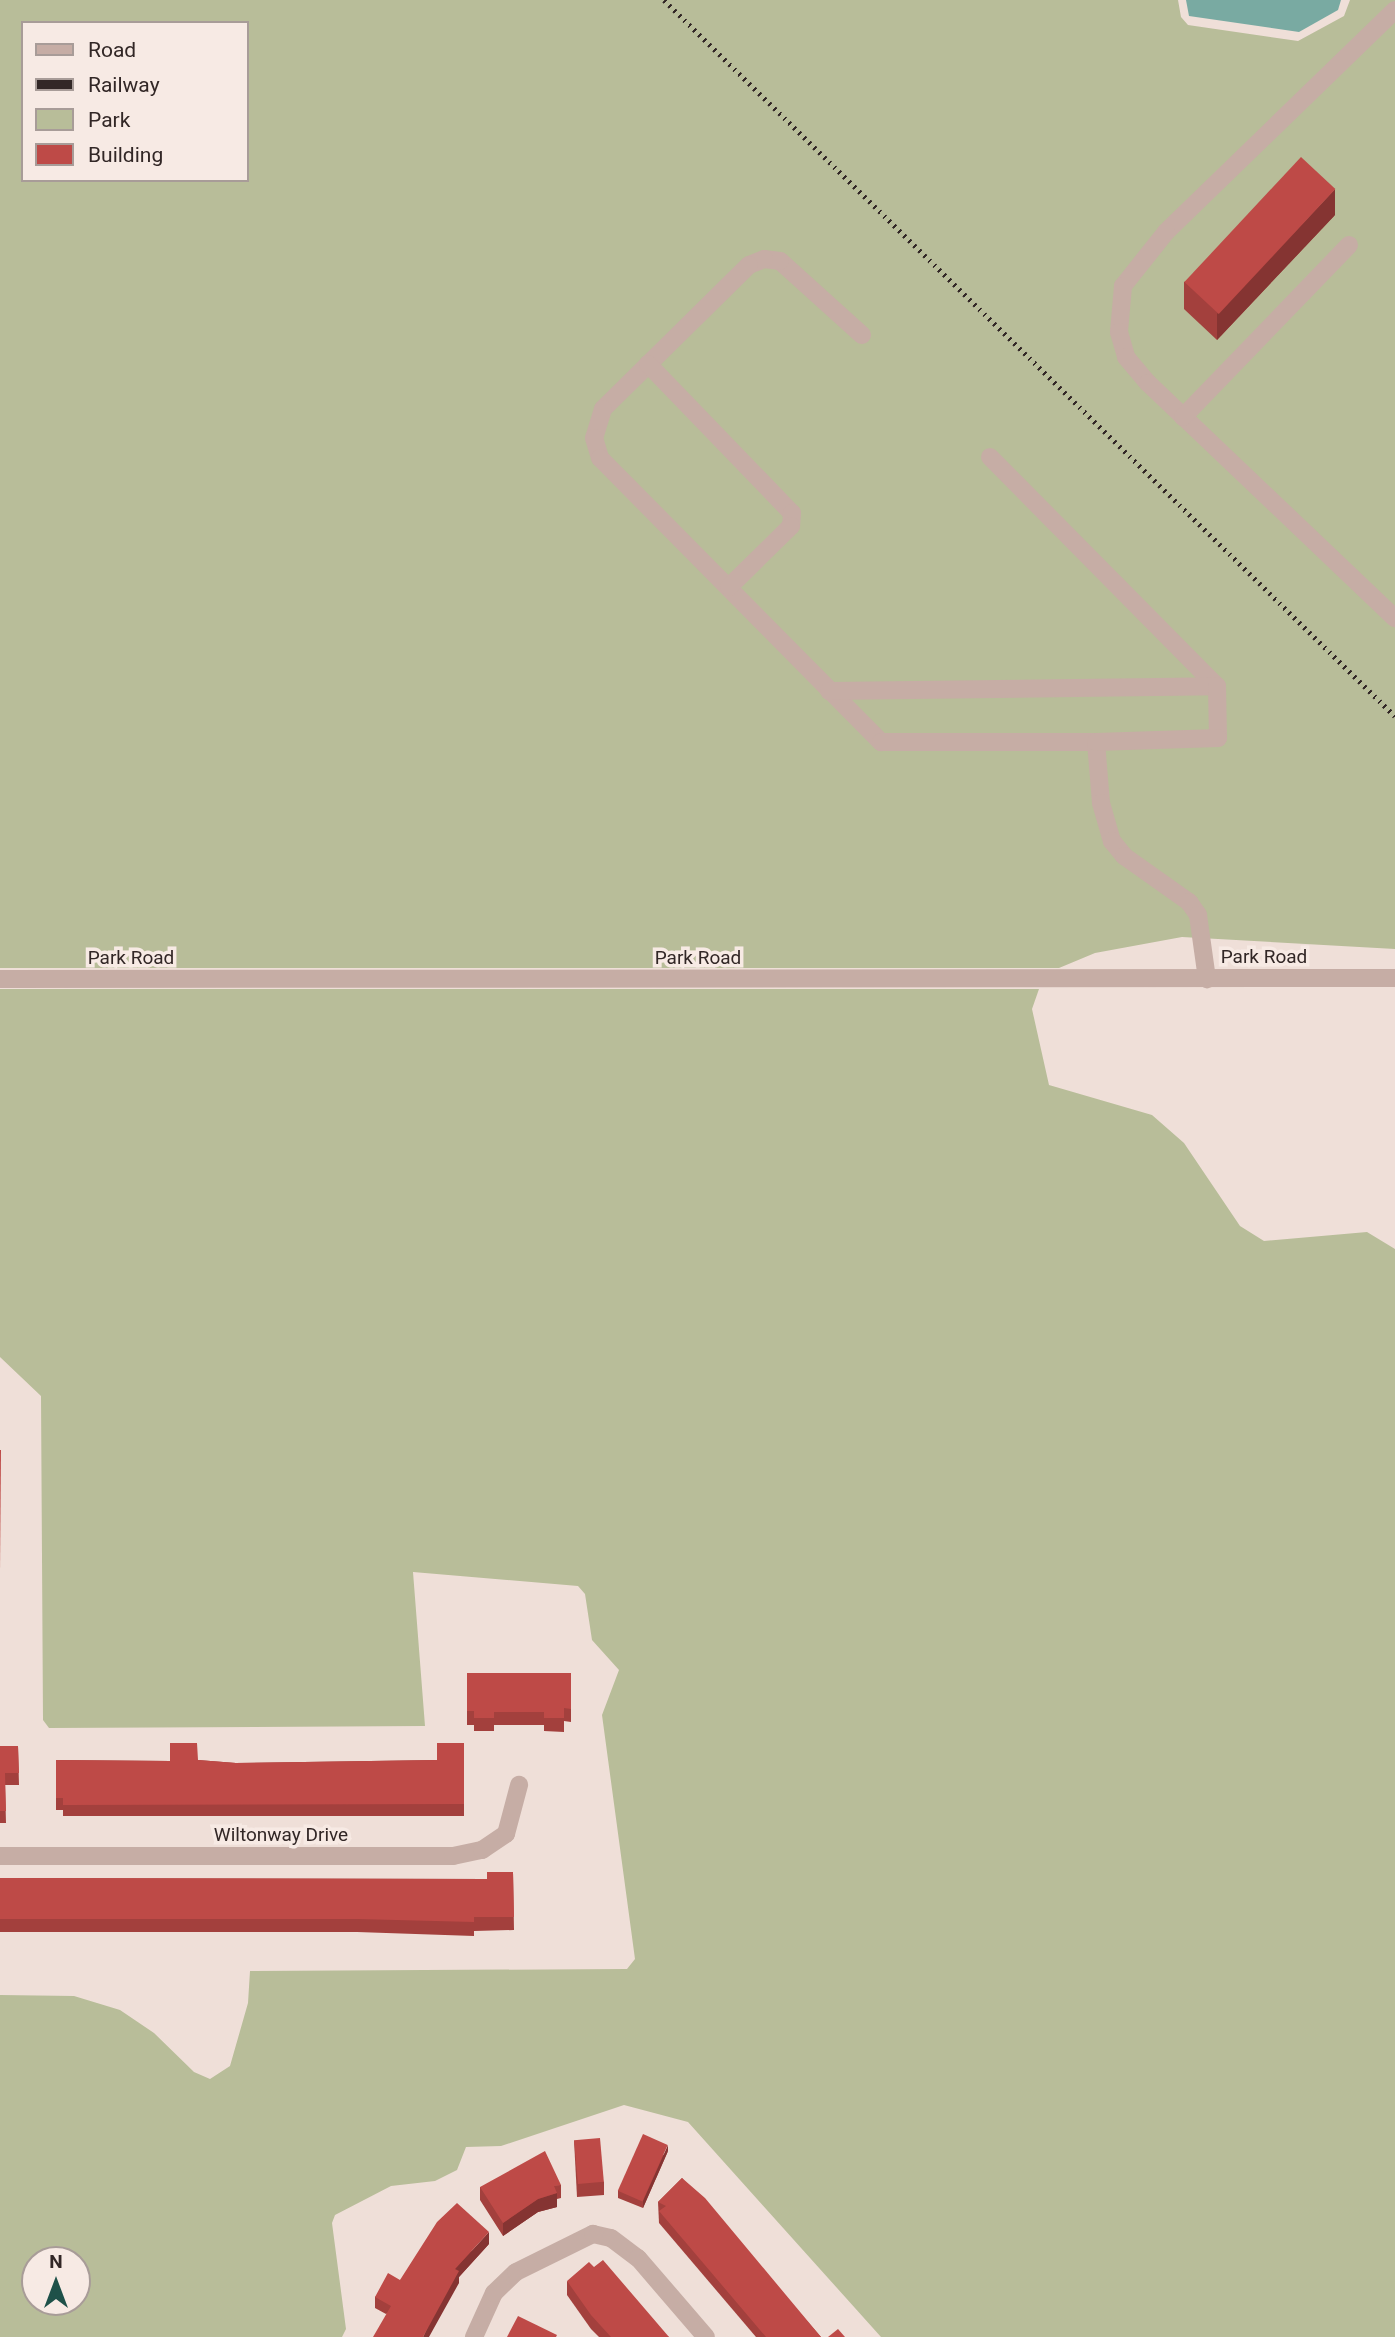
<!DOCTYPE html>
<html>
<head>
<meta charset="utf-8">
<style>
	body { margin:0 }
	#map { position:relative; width:1395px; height:2337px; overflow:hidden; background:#efdfd8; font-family:Roboto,sans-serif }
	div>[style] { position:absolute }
	.green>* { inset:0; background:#b8bd99 }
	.water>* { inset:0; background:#79aaa2 }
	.minor>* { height:18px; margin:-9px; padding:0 9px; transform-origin:9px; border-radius:9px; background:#c6ada5 }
	.rail>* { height:5px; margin-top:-2.5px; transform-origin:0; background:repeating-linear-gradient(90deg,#322726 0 2px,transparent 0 7px) }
	.wall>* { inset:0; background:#a3403d }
	.shaded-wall>* { inset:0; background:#853432 }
	.building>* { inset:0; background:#be4a47; transform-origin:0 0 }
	span { translate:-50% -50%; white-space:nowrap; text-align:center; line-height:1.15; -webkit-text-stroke:7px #f7eae4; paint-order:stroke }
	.street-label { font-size:19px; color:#322726 }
	.legend { position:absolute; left:21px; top:21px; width:228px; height:161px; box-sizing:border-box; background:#f7eae4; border:2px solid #a89c98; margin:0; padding:9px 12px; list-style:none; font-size:21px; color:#322726 }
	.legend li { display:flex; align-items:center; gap:14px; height:35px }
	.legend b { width:35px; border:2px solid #a89c98 }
	.north { position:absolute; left:21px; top:2246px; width:70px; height:70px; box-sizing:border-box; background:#f7eae4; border:2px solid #a89c98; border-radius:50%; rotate:0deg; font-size:19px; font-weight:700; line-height:28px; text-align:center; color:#322726 }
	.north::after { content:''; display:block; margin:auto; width:24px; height:32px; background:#1e5149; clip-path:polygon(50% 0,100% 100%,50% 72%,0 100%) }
</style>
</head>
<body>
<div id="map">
	<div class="green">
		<div style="clip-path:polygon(evenodd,0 0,1178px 0,1181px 17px,1188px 25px,1298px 41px,1344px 16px,1350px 0,1395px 0,1395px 949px,1182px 937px,1095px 953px,1059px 968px,0 968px,0 0,23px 23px,247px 23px,247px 180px,23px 180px,23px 23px)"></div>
		<div style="clip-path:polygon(evenodd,0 989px,1039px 989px,1032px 1009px,1049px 1085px,1152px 1115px,1184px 1143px,1240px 1226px,1264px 1241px,1367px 1232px,1395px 1249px,1395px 2337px,881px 2337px,688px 2122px,624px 2105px,501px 2146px,466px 2147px,457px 2170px,435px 2181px,391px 2186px,335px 2215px,332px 2223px,346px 2329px,342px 2337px,0 2337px,0 1995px,74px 1996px,120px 2010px,154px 2033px,194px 2072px,210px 2079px,230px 2066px,248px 2003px,250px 1971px,627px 1969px,635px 1959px,602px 1715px,619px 1670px,592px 1640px,585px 1594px,578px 1586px,413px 1572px,425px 1726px,49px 1728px,43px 1720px,41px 1396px,0 1357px,0 989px,35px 2260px,77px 2260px,77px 2302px,35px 2302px,35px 2260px)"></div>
	</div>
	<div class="water">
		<div style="clip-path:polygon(1186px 0,1341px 0,1338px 10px,1299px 32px,1189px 16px)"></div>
	</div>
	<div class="minor">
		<div style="left:1395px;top:10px;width:319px;rotate:135.9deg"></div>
		<div style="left:1166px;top:232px;width:69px;rotate:128.5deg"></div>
		<div style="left:1123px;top:286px;width:46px;rotate:95deg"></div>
		<div style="left:1119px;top:332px;width:26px;rotate:74deg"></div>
		<div style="left:1126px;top:357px;width:34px;rotate:50deg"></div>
		<div style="left:1148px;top:383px;width:341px;rotate:43.6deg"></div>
		<div style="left:862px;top:335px;width:110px;rotate:-137.9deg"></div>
		<div style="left:780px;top:261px;width:16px;rotate:-173deg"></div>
		<div style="left:764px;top:259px;width:16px;rotate:158deg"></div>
		<div style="left:749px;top:265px;width:205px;rotate:135.4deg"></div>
		<div style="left:603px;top:409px;width:30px;rotate:107deg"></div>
		<div style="left:594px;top:438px;width:21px;rotate:73deg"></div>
		<div style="left:600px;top:458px;width:400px;rotate:45.3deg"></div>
		<div style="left:881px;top:742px;width:215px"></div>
		<div style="left:1096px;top:742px;width:61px;rotate:85.3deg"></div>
		<div style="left:1101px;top:803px;width:40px;rotate:74deg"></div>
		<div style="left:1112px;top:841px;width:19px;rotate:51deg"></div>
		<div style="left:1124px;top:856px;width:80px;rotate:35.3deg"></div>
		<div style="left:1189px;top:902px;width:16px;rotate:55deg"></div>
		<div style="left:1198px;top:915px;width:65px;rotate:82deg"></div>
		<div style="left:648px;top:364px;width:207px;rotate:46deg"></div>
		<div style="left:792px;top:513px;width:13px;rotate:94deg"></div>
		<div style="left:791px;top:526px;width:87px;rotate:135.5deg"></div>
		<div style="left:1183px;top:417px;width:239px;rotate:-46deg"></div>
		<div style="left:990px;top:457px;width:322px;rotate:45.3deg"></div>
		<div style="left:829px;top:691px;width:388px;rotate:-0.7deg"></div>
		<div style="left:1217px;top:686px;width:52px;rotate:88.9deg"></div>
		<div style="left:1218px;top:738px;width:122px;rotate:178.1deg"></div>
		<div style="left:0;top:979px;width:1395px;rotate:-0.04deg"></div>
		<div style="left:0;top:1856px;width:453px"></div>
		<div style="left:453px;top:1856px;width:30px;rotate:-12deg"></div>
		<div style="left:482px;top:1850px;width:29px;rotate:-34deg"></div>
		<div style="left:506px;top:1834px;width:51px;rotate:-75.1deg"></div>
		<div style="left:474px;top:2337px;width:48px;rotate:-65.6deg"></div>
		<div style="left:494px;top:2293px;width:30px;rotate:-44deg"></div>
		<div style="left:516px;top:2272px;width:86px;rotate:-26.3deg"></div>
		<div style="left:593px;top:2234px;width:18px;rotate:13deg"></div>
		<div style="left:611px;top:2238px;width:34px;rotate:37deg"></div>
		<div style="left:638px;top:2258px;width:104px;rotate:49.3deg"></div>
	</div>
	<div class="rail">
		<div style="left:664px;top:0;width:1023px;rotate:44.41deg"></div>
	</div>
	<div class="wall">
		<div style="clip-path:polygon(1335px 215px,1217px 340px,1184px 309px,1184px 282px)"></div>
		<div style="clip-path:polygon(467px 1673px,571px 1673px,571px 1722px,564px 1721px,564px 1732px,544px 1731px,544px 1725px,494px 1725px,494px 1731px,474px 1731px,474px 1725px,467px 1725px)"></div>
		<div style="clip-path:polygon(464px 1743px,464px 1816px,63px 1816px,63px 1810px,56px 1810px,56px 1760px,170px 1761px,198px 1760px,236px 1763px,437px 1760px)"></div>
		<div style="clip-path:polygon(0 1746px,18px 1746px,19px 1785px,5px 1785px,6px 1823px,0 1823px)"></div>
		<div style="clip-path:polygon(513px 1872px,514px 1930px,474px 1931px,474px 1936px,357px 1932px,0 1932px,0 1878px,487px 1879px)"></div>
		<div style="clip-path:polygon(574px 2140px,604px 2182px,604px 2195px,577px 2197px)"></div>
		<div style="clip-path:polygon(668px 2151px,643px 2208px,618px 2198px,618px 2191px)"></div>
		<div style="clip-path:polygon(682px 2178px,821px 2337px,756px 2337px,659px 2223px,658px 2202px)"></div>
		<div style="clip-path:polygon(561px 2185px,561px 2198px,557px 2199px,557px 2207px,538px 2212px,503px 2236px,480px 2200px,480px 2187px)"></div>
		<div style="clip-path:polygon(489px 2244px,459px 2277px,459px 2283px,386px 2314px,375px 2308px,375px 2297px,400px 2280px)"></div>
		<div style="clip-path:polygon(567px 2281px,669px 2337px,599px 2337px,591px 2329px,567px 2295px)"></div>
	</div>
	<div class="shaded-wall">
		<div style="clip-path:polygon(1335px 189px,1335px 215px,1217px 340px,1217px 314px)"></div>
		<div style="clip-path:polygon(668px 2145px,668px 2151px,643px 2208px,643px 2201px)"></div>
		<div style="clip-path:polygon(557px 2193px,557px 2207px,538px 2212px,503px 2236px,503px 2223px,538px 2199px)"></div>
		<div style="clip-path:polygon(489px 2232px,489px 2244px,459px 2277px,459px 2283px,429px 2337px,423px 2337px,455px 2269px)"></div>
	</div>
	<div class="building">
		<div style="left:1301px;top:157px;width:47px;height:171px;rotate:43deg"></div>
		<div style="clip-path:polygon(0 1450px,1px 1450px,0 1573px)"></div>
		<div style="clip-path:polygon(467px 1673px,571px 1673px,571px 1709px,564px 1708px,564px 1718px,544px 1718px,544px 1712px,494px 1712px,494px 1718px,474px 1718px,474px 1711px,467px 1711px)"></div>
		<div style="clip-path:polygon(170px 1743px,197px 1743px,198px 1760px,236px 1763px,437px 1760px,437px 1743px,464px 1743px,464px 1804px,63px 1805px,63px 1798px,56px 1798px,56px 1760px,170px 1761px)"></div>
		<div style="clip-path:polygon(0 1746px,18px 1746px,19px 1773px,5px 1773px,6px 1811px,0 1811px)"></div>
		<div style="clip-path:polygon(487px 1872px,513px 1872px,514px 1917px,474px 1917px,474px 1922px,357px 1919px,0 1919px,0 1878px,487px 1879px)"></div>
		<div style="left:643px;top:2134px;width:27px;height:62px;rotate:24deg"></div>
		<div style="left:600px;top:2138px;width:44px;height:26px;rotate:85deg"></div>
		<div style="clip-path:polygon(545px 2151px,561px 2185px,554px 2186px,557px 2193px,538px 2199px,503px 2223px,480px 2187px)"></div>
		<div style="clip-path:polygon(682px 2178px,705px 2198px,821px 2337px,766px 2337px,659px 2211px,666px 2206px,658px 2202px)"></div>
		<div style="clip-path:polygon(457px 2203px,489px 2232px,455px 2269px,459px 2271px,423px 2337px,373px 2337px,391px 2306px,375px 2297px,388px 2273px,400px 2280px,437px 2222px)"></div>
		<div style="clip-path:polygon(603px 2260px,669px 2337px,611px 2337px,591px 2315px,567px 2281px,589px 2262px,594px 2267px)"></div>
		<div style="clip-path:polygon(518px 2316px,557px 2335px,556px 2337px,507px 2337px)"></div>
		<div style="clip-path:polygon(838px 2329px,845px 2337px,828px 2337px)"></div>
	</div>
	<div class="street-label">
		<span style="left:1264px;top:957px">Park Road</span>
		<span style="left:131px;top:958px">Park Road</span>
		<span style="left:698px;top:958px">Park Road</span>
		<span style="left:281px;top:1835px">Wiltonway Drive</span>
	</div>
	<ul class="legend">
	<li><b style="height:9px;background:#c6ada5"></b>Road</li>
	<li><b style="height:9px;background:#322726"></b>Railway</li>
	<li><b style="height:19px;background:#b8bd99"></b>Park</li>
	<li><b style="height:19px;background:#be4a47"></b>Building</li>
	</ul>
	<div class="north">N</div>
</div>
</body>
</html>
